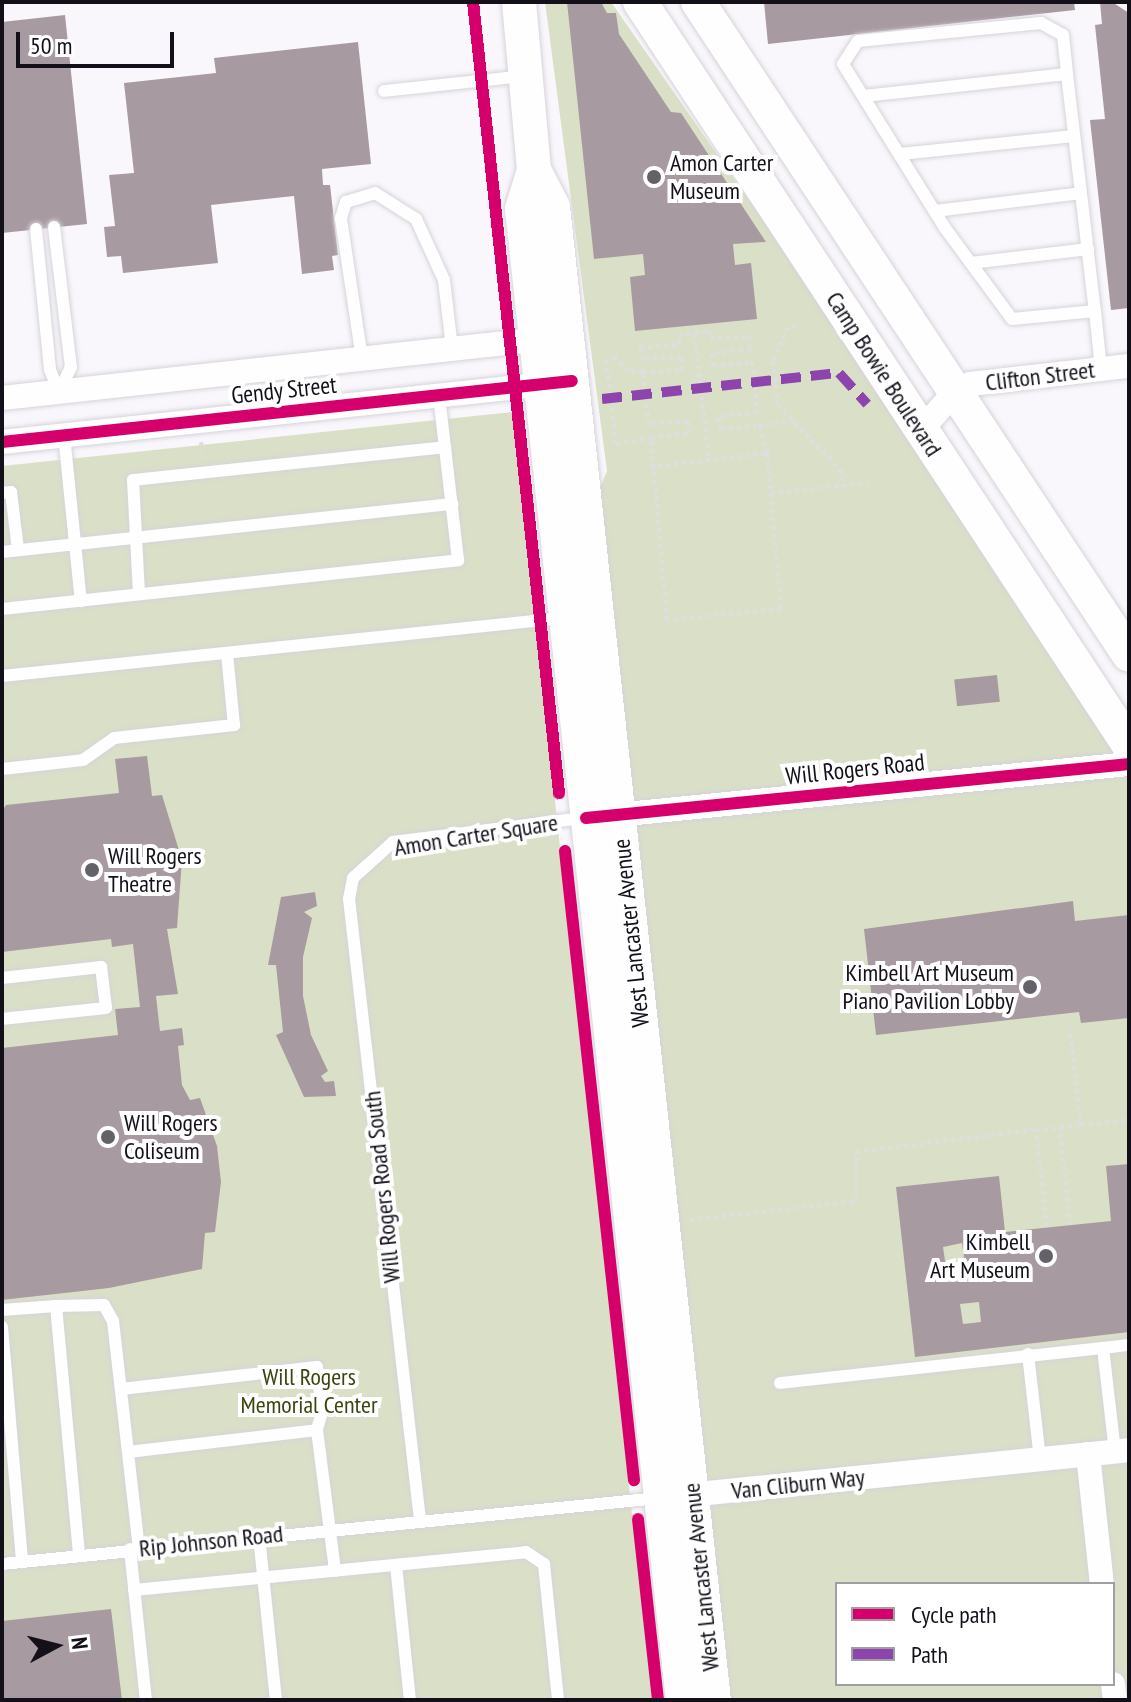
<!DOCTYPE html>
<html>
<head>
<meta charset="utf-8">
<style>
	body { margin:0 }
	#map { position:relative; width:1131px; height:1702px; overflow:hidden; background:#f9f7fb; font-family:"PT Sans Narrow",sans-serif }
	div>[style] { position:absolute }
	.green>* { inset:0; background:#dae0c7 }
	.building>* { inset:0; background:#a89aa1; transform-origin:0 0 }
	.path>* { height:4px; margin-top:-2px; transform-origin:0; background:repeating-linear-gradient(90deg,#dededf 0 4px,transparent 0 8px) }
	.roads { filter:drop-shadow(0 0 2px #d6d3da) drop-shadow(0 0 2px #d6d3da) }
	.service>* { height:12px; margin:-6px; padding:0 6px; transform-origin:6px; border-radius:6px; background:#fefefe }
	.minor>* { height:24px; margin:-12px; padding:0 12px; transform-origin:12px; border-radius:12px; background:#fefefe }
	.secondary>* { height:34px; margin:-17px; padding:0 17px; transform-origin:17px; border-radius:17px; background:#fefefe }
	.quiet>* { height:10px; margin-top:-5px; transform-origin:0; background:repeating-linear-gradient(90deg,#8e44ad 0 20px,transparent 0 30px) }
	.cycleway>* { height:12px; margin:-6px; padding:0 6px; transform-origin:6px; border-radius:6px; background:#d6006c }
	.dots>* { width:22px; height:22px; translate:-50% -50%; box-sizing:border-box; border:4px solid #fff; border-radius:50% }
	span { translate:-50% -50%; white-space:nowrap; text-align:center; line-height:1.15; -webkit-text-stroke:8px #fff; paint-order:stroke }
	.poi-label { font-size:24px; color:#14101a }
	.left { translate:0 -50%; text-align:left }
	.right { translate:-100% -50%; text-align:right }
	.street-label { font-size:24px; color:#14101a }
	.park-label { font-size:24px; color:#3a440e }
	.frame { position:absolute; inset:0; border:4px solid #14101a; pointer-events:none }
	.legend { position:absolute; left:835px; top:1582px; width:280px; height:104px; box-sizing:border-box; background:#fff; border:2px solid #a19fa3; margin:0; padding:10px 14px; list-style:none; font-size:24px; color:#14101a }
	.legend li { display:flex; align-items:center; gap:16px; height:40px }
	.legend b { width:40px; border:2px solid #a19fa3 }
	.north { position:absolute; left:16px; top:1606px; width:80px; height:80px; -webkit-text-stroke:6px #fff; paint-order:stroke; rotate:83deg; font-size:22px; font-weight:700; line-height:32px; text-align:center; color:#14101a }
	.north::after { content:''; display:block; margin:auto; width:28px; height:36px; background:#14101a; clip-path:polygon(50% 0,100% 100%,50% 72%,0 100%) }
	.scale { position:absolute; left:16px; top:32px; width:158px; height:36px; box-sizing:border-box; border:4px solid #14101a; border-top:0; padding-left:10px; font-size:24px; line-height:28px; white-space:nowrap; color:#14101a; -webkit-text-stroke:6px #fff; paint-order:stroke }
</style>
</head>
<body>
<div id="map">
	<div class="green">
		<div style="clip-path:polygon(evenodd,545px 2px,611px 2px,785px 252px,1129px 770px,1129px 1700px,727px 1700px,597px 495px,607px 471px,545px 2px,837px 1584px,1113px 1584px,1113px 1684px,837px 1684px,837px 1584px)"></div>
		<div style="clip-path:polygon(513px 412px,652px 1700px,2px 1700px,2px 466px)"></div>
	</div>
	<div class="building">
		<div style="clip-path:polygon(567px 2px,601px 2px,607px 13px,616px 13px,619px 34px,671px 112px,681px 113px,766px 242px,733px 244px,735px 265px,751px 263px,757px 319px,635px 331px,630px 277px,645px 275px,643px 254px,594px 259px)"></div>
		<div style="clip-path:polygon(764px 2px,1074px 2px,1075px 10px,768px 44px)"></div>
		<div style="clip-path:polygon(1100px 2px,1112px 2px,1129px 13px,1129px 308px,1111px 310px,1090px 120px,1105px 119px,1095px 25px,1102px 24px)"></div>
		<div style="clip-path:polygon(65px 15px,87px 224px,2px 233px,2px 22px)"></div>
		<div style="clip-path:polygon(358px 42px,371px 164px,322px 169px,323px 185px,330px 185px,338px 255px,332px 256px,334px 270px,302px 274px,294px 196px,211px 205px,218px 263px,123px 273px,121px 256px,107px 257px,104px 227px,115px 226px,109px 175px,134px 173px,124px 83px,216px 73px,214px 58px)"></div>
		<div style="left:997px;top:675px;width:27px;height:43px;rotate:84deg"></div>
		<div style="clip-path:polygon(147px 756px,152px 796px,162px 795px,182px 860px,177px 928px,167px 929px,178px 994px,156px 996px,160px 1031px,182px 1028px,184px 1045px,178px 1046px,182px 1085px,190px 1100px,200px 1098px,217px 1146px,221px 1182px,215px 1232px,205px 1233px,202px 1269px,109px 1288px,2px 1300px,2px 1048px,118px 1035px,115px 1009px,140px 1007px,133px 944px,112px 947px,111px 939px,2px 952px,2px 811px,6px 805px,119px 793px,115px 759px)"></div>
		<div style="clip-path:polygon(315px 892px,317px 906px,304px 912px,312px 918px,303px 957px,303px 996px,311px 1035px,328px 1071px,321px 1076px,325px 1082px,334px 1081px,336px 1096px,304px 1097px,276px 1035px,283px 1032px,276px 965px,268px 965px,281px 897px)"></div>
		<div style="clip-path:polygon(1073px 901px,1075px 921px,1129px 915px,1129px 1018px,1081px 1023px,1079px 1012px,876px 1035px,864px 929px)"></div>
		<div style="clip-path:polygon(evenodd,1129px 1164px,1129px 1332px,915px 1357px,896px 1187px,999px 1176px,1005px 1232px,1111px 1221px,1106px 1166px,1129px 1164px,962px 1243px,965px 1265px,946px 1268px,943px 1247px,962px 1243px,1129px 1164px,979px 1302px,981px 1322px,963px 1324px,960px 1304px,979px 1302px)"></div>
		<div style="clip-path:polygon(111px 1609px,122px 1700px,2px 1700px,2px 1621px)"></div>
	</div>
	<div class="path">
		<div style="left:796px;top:325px;width:8px;rotate:166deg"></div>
		<div style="left:788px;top:327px;width:37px;rotate:114deg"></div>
		<div style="left:773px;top:361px;width:45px;rotate:83.7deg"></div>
		<div style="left:778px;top:406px;width:88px;rotate:45.5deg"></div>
		<div style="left:840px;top:469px;width:17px;rotate:83deg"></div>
		<div style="left:709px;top:331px;width:8px;rotate:83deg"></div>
		<div style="left:710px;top:339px;width:39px;rotate:-4deg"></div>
		<div style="left:749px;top:336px;width:13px;rotate:81deg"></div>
		<div style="left:751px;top:349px;width:39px;rotate:173deg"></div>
		<div style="left:712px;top:354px;width:12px;rotate:85deg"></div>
		<div style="left:713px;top:366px;width:39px;rotate:-6deg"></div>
		<div style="left:752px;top:362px;width:50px;rotate:84.3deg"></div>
		<div style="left:757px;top:412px;width:39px;rotate:173deg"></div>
		<div style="left:718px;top:417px;width:12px;rotate:76deg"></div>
		<div style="left:721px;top:429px;width:38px;rotate:-5deg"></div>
		<div style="left:759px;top:426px;width:28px;rotate:73deg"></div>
		<div style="left:767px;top:453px;width:157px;rotate:84.9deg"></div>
		<div style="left:781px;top:609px;width:115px;rotate:174.5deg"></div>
		<div style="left:667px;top:620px;width:183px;rotate:-95deg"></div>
		<div style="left:651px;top:438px;width:38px;rotate:-7deg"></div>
		<div style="left:689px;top:433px;width:12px;rotate:-95deg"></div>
		<div style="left:688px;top:421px;width:39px;rotate:176deg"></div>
		<div style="left:649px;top:424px;width:30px;rotate:-98deg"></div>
		<div style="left:645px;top:394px;width:22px;rotate:-95deg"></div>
		<div style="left:643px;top:372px;width:39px;rotate:-3deg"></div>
		<div style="left:682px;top:370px;width:13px;rotate:-94deg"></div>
		<div style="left:681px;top:357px;width:39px;rotate:176deg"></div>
		<div style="left:642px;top:360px;width:12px;rotate:-99deg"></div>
		<div style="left:640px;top:348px;width:40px;rotate:-5.7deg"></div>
		<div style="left:680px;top:344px;width:9px;rotate:-96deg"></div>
		<div style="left:679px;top:335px;width:30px;rotate:-8deg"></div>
		<div style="left:694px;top:333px;width:127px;rotate:83.2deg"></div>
		<div style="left:643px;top:372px;width:15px;rotate:-176deg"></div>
		<div style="left:628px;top:371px;width:19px;rotate:-133deg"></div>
		<div style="left:615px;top:357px;width:9px;rotate:162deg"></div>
		<div style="left:606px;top:360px;width:85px;rotate:83.2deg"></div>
		<div style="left:616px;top:444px;width:36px;rotate:-10deg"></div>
		<div style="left:759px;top:426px;width:34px;rotate:-8deg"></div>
		<div style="left:201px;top:442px;width:10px;rotate:84deg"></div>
		<div style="left:650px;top:467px;width:118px;rotate:-6.8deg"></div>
		<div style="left:771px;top:493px;width:99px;rotate:-5.8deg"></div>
		<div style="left:1081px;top:1125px;width:48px;rotate:-5.9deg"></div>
		<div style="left:690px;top:1220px;width:167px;rotate:-6.5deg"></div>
		<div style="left:856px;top:1201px;width:49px;rotate:-90deg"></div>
		<div style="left:856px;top:1152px;width:181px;rotate:-7deg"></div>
		<div style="left:1070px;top:1225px;width:98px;rotate:-95.9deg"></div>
		<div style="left:1060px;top:1128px;width:21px;rotate:-8deg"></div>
		<div style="left:1081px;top:1125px;width:97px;rotate:-96.5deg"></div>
		<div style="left:1047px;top:1227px;width:98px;rotate:-96.5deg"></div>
		<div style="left:1036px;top:1130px;width:24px;rotate:-5deg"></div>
	</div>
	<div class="roads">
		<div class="service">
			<div style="left:384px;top:91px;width:141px;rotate:-6.1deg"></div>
			<div style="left:864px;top:96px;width:204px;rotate:-6.2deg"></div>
			<div style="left:900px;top:154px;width:175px;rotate:-5.9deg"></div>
			<div style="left:935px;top:211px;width:147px;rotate:-7deg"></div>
			<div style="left:54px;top:227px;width:141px;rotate:83.1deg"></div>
			<div style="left:71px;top:367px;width:28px;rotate:116deg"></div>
			<div style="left:36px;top:229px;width:142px;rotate:84.3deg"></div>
			<div style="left:50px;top:370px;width:24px;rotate:68deg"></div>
			<div style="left:971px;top:263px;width:118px;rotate:-6.8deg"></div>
			<div style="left:1095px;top:311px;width:83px;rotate:174.5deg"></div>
			<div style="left:1012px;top:319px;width:113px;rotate:-126.4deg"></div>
			<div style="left:945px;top:228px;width:193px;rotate:-121.9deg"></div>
			<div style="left:843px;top:64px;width:27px;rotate:-57deg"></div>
			<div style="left:858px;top:41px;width:184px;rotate:-5.6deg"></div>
			<div style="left:1041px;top:23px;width:25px;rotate:29deg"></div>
			<div style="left:1063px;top:35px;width:39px;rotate:84deg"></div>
			<div style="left:1067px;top:74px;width:239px;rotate:83.3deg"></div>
			<div style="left:1095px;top:311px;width:58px;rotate:84.1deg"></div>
			<div style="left:362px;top:359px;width:143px;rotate:-98.5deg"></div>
			<div style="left:341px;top:218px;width:17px;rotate:-73deg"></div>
			<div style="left:346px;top:202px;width:30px;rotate:-17deg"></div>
			<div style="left:375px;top:193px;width:49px;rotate:32.4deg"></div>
			<div style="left:416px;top:219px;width:67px;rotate:65.3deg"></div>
			<div style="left:444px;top:280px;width:68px;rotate:83.3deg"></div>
			<div style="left:64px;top:435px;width:167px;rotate:84.2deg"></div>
			<div style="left:2px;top:493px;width:9px;rotate:-6deg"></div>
			<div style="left:11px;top:492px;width:58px;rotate:83.1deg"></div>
			<div style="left:2px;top:552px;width:453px;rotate:-6.1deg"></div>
			<div style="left:139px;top:594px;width:114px;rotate:-93deg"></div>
			<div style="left:133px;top:480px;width:314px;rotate:-6deg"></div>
			<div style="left:2px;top:609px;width:459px;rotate:-6.1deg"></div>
			<div style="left:458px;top:560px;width:166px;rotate:-96.6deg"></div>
			<div style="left:2px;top:676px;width:563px;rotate:-5.91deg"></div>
			<div style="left:2px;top:769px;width:81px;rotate:-6.3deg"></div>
			<div style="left:83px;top:760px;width:38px;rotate:-35deg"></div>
			<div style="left:114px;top:738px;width:121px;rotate:-6.2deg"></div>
			<div style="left:234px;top:725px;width:72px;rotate:-95.6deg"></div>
			<div style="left:2px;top:978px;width:100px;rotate:-6.3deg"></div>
			<div style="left:101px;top:967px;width:41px;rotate:83deg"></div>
			<div style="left:106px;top:1008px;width:105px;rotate:174deg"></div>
			<div style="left:56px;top:1306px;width:48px;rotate:-1.2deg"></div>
			<div style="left:104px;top:1305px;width:18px;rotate:61deg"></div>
			<div style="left:113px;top:1321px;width:228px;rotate:83.5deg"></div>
			<div style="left:2px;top:1310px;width:54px;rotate:-4.2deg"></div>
			<div style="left:56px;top:1306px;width:251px;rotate:84.7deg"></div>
			<div style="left:2px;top:1327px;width:236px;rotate:85.1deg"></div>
			<div style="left:1103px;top:1348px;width:26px;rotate:-7deg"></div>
			<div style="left:1028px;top:1354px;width:106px;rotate:83.5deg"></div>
			<div style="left:780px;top:1383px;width:325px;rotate:-6.2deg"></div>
			<div style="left:1103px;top:1348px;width:104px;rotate:83.4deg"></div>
			<div style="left:121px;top:1389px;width:197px;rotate:-6.4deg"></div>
			<div style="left:317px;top:1367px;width:45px;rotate:83.7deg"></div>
			<div style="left:322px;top:1412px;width:19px;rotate:106deg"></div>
			<div style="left:128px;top:1452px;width:190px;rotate:-6.6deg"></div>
			<div style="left:317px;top:1430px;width:142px;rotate:82.7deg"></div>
			<div style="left:420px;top:1520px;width:625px;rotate:-96.52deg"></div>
			<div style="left:349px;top:899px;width:21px;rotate:-79deg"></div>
			<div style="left:353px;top:878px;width:54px;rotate:-42deg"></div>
			<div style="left:393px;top:842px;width:193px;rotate:-7.2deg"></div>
			<div style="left:259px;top:1536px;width:165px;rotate:84.1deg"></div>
			<div style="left:130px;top:1549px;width:152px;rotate:84deg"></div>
			<div style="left:2px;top:1564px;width:660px;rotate:-5.74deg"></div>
			<div style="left:396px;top:1565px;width:136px;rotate:84.1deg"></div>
			<div style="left:134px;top:1590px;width:394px;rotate:-5.5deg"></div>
			<div style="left:526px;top:1552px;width:22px;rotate:34deg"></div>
			<div style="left:544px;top:1564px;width:137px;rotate:84.1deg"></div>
		</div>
		<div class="minor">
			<div style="left:2px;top:398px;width:553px;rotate:-6.23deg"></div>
			<div style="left:921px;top:430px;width:51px;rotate:-48.2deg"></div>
			<div style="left:955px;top:392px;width:17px;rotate:-28deg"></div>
			<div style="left:970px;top:384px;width:160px;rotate:-6.5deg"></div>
			<div style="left:2px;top:442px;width:557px;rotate:-6.08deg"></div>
			<div style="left:606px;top:816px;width:526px;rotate:-5.68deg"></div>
			<div style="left:1088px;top:1454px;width:131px;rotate:83.9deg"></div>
			<div style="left:678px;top:1496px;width:453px;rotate:-5.8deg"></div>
			<div style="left:1113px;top:1684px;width:16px;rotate:83deg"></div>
		</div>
		<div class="secondary">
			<div style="left:519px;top:2px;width:169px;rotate:84.9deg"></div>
			<div style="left:534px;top:170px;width:42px;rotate:62.8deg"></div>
			<div style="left:553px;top:207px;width:1502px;rotate:83.85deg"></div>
			<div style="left:640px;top:2px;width:889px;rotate:56.65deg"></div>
			<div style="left:698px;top:2px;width:782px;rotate:56.57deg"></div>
			<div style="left:534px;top:170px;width:41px;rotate:107.1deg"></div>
			<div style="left:522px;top:209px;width:1500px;rotate:83.84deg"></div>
		</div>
	</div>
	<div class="quiet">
		<div style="left:602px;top:399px;width:238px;rotate:-6.3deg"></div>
		<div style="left:839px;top:373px;width:42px;rotate:47.9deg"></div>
	</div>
	<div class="cycleway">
		<div style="left:473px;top:2px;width:796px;rotate:83.79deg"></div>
		<div style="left:2px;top:442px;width:573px;rotate:-6.11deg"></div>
		<div style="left:586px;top:818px;width:546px;rotate:-5.68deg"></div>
		<div style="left:565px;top:851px;width:633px;rotate:83.74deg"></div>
		<div style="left:638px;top:1519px;width:182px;rotate:83.7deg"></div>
	</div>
	<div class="dots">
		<div style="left:654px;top:177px;background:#646169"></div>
		<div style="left:92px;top:870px;background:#646169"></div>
		<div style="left:1030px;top:987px;background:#646169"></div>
		<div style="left:108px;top:1137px;background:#646169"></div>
		<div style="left:1046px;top:1256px;background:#646169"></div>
	</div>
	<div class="poi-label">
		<span class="left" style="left:670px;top:177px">Amon Carter<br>Museum</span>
		<span class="left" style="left:108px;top:870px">Will Rogers<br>Theatre</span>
		<span class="right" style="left:1014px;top:987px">Kimbell Art Museum<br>Piano Pavilion Lobby</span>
		<span class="left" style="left:124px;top:1137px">Will Rogers<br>Coliseum</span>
		<span class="right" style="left:1030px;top:1256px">Kimbell<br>Art Museum</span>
	</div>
	<div class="street-label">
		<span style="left:884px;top:374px;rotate:57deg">Camp Bowie Boulevard</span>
		<span style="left:1040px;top:376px;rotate:-7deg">Clifton Street</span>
		<span style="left:284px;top:390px;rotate:-6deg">Gendy Street</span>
		<span style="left:855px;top:769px;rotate:-6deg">Will Rogers Road</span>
		<span style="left:476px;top:835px;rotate:-9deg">Amon Carter Square</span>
		<span style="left:631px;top:933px;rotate:-96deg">West Lancaster Avenue</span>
		<span style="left:382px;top:1187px;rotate:-96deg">Will Rogers Road South</span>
		<span style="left:798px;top:1484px;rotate:-6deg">Van Cliburn Way</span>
		<span style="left:211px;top:1541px;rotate:-6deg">Rip Johnson Road</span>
		<span style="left:701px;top:1577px;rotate:-96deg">West Lancaster Avenue</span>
	</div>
	<div class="park-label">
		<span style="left:309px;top:1391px">Will Rogers<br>Memorial Center</span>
	</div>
	<div class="frame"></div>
	<ul class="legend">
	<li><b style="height:10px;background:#d6006c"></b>Cycle path</li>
	<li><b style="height:10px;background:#8e44ad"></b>Path</li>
	</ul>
	<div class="north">N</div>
	<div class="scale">50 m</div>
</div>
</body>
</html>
